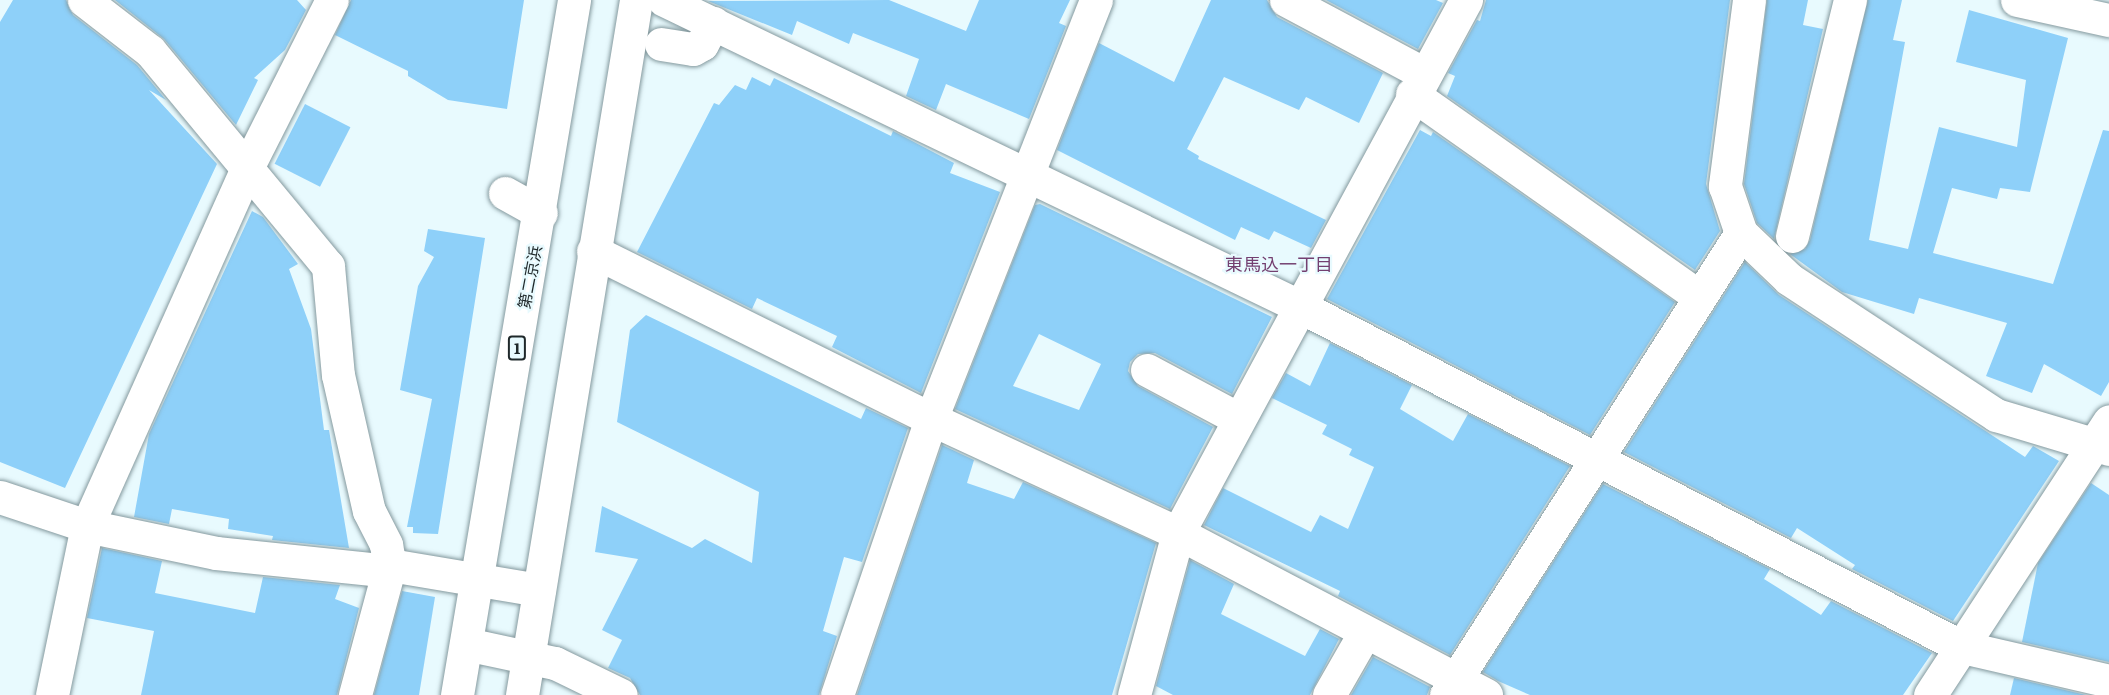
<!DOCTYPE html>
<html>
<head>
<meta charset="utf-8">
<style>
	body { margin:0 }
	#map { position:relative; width:2109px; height:695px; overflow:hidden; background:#e8fafe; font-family:Literata,"Noto Sans JP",serif }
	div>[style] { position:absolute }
	.building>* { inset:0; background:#8ed0f9; transform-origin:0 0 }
	.roads { filter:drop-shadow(0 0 2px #84999e) drop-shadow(0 0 2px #84999e) }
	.minor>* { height:33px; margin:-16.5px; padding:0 16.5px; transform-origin:16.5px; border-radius:16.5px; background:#fff }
	.highway>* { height:33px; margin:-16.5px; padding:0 16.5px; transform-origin:16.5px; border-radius:16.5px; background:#fff }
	span { translate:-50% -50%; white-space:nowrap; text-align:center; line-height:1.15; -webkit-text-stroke:4.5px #e8fafe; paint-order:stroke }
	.shield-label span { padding:2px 4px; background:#e8fafe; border:2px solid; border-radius:4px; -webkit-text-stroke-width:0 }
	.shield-label { font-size:15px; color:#1f282a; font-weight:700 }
	.street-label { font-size:16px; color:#1f282a }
	.neighbourhood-label { font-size:18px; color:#733f70 }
</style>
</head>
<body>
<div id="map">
	<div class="building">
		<div style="clip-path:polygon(13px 0,66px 0,73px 15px,137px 65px,166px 100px,149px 90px,217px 164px,65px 488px,0 462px,0 22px)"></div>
		<div style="clip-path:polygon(115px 0,297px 0,306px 10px,285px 50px,254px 78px,258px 80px,236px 125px,164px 39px)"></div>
		<div style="clip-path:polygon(351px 0,524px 0,507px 109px,448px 100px,408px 76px,408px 71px,335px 35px)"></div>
		<div style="clip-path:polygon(889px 0,966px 31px,979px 0,1070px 0,1059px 23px,1066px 26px,1029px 119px,946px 84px,936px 110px,906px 96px,919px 59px,853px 33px,849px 44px,797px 21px,792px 35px,708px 1px)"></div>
		<div style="clip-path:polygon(1211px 0,1267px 0,1277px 17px,1383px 73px,1359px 123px,1306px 97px,1299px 110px,1224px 77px,1187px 149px,1199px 156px,1198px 159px,1326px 220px,1311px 248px,1274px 231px,1269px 240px,1241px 227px,1235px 240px,1057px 150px,1099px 43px,1174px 82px)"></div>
		<div style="clip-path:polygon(1326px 0,1436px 0,1443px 3px,1418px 49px)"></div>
		<div style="clip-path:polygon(1486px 0,1730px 0,1706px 184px,1720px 231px,1695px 270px,1447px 96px,1455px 76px,1448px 73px,1477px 20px,1480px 21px)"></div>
		<div style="clip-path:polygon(1767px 0,1808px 0,1803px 25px,1823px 29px,1774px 239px,1757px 223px,1744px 184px)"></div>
		<div style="clip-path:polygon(1868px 0,1902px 0,1893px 40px,1905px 42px,1869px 240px,1908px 249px,1939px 127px,2017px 147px,2026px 80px,1956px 62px,1969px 10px,2068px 38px,2030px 192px,2000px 188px,1997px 199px,1952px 188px,1933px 253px,2053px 284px,2103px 130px,2109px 131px,2109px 382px,2101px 396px,2044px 364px,2032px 393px,1986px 376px,2007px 323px,1919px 298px,1914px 314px,1842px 292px,1790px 254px,1805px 249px,1810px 240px)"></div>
		<div style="clip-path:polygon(752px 77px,770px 86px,774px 78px,891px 136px,893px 131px,954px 163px,950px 173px,1000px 192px,921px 393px,832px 347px,837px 336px,757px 298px,752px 309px,637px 252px,714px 103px,719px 105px,735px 85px,746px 90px)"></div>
		<div style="left:305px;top:104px;width:51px;height:67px;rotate:27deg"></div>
		<div style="clip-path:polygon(1420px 130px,1431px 136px,1433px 132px,1675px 302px,1590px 435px,1327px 299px)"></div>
		<div style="clip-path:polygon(evenodd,1040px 204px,1272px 317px,1232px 394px,1155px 353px,1138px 354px,1130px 362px,1128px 371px,1138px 386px,1213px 427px,1170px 509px,955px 409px,1035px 205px,1040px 204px,1039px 334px,1101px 364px,1079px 410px,1013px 386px,1039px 334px)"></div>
		<div style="clip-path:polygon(252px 211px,263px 217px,298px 264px,289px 269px,311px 329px,324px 430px,329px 430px,349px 548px,272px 540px,273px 536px,228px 529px,229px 519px,172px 509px,169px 524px,134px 517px,149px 434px)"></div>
		<div style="clip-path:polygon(428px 229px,485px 238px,438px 534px,413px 533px,413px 527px,407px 527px,432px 399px,400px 390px,418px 286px,434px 257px,424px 251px)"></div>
		<div style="clip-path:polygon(1745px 262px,1779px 295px,2025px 457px,2033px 446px,2059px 461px,1953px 621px,1852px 569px,1855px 565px,1797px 528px,1791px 538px,1624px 452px)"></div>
		<div style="clip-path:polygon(646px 315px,861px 419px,866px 408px,908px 428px,862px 562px,844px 557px,823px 631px,837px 636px,819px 695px,640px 695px,630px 678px,608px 668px,622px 640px,602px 630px,638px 559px,595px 552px,602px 506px,692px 548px,705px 539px,752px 563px,759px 492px,617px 422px,630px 330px)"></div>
		<div style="clip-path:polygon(1330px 343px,1412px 385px,1400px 409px,1453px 441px,1468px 414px,1570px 466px,1450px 655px,1338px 596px,1340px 591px,1204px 525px,1223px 488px,1311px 532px,1320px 515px,1348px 529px,1374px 467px,1349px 455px,1352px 449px,1322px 434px,1327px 425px,1272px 398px,1286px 373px,1310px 386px)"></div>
		<div style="clip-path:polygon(942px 445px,974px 460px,967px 483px,1014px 499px,1023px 482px,1156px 543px,1112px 695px,857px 695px)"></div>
		<div style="clip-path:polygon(2091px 483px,2109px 495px,2109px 662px,2022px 642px,2038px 563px)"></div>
		<div style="clip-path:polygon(1603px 484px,1770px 569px,1764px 579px,1821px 615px,1831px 601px,1932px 653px,1903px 695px,1530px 695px,1498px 681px,1483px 672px)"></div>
		<div style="clip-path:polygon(102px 548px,162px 561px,155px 593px,255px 613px,263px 577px,340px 585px,335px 599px,359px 608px,337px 695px,141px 695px,154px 631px,87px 618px)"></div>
		<div style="clip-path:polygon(1190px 560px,1234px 584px,1221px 614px,1305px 656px,1320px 629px,1339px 639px,1310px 695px,1173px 695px,1156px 686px)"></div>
		<div style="clip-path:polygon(402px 591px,435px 597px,419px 695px,374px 695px)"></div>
		<div style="clip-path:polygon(1373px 657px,1430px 687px,1427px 695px,1351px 695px)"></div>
		<div style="clip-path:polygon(2014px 678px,2086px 695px,2010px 695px)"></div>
	</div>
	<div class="roads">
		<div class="minor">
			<div style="left:84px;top:0;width:83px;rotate:37.7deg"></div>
			<div style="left:150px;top:51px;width:279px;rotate:50.4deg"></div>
			<div style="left:328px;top:266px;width:109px;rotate:84.8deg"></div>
			<div style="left:338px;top:375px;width:139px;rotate:77.2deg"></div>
			<div style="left:369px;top:511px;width:38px;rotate:63deg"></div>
			<div style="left:386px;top:545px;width:20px;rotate:79deg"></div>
			<div style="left:390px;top:565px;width:135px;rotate:105.1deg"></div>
			<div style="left:664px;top:0;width:705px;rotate:25.73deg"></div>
			<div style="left:1299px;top:306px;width:746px;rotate:27.22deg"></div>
			<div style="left:1962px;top:647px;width:151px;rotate:13deg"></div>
			<div style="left:1286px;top:0;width:155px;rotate:28.1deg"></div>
			<div style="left:1749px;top:0;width:188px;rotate:97.4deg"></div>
			<div style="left:1725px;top:186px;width:50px;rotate:71.2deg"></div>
			<div style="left:1741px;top:233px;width:66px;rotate:43.8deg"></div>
			<div style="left:1789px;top:279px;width:248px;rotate:33.3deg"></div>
			<div style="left:1996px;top:415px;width:118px;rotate:16.7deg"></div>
			<div style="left:2017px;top:0;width:94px;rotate:12.3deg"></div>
			<div style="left:661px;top:44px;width:32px;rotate:9deg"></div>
			<div style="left:693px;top:49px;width:10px;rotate:-29deg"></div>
			<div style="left:702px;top:44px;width:24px;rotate:-62deg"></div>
			<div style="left:1412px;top:94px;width:352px;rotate:35.2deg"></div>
			<div style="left:505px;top:193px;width:41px;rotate:29.1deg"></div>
			<div style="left:1792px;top:236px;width:243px;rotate:-76.2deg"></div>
			<div style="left:593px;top:251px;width:377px;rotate:26.4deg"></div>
			<div style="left:931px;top:419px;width:272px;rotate:24.8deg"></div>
			<div style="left:1178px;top:533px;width:348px;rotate:27.7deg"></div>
			<div style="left:1147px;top:370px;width:102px;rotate:28.1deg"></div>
			<div style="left:0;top:497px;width:92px;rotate:18.4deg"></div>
			<div style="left:87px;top:526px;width:132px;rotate:11.8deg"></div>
			<div style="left:216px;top:553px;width:157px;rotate:5.9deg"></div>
			<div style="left:372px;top:569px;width:18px;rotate:-13deg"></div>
			<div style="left:390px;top:565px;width:151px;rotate:9.5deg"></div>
			<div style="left:466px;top:644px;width:91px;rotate:12.1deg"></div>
			<div style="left:555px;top:663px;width:73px;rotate:25.9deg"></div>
			<div style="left:52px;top:695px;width:173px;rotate:-78.3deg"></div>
			<div style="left:87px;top:526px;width:392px;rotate:-65.9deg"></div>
			<div style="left:247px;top:168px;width:188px;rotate:-63.2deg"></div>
			<div style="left:837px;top:695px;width:292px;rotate:-71.2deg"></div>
			<div style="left:931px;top:419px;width:450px;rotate:-68.5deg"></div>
			<div style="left:1134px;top:695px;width:168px;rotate:-74.8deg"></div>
			<div style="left:1178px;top:533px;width:606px;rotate:-61.62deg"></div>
			<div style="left:1329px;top:695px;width:70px;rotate:-60.2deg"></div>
			<div style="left:1446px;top:695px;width:548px;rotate:-57.44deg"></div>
			<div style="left:1930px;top:695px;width:327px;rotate:-56.8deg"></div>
		</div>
		<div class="highway">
			<div style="left:457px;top:695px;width:705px;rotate:-80.44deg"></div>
			<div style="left:522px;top:695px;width:704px;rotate:-80.68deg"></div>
		</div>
	</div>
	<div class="shield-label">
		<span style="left:517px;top:348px">1</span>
	</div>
	<div class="street-label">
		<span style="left:529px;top:277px;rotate:-79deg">第二京浜</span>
	</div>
	<div class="neighbourhood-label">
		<span style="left:1279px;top:264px">東馬込一丁目</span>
	</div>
</div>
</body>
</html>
